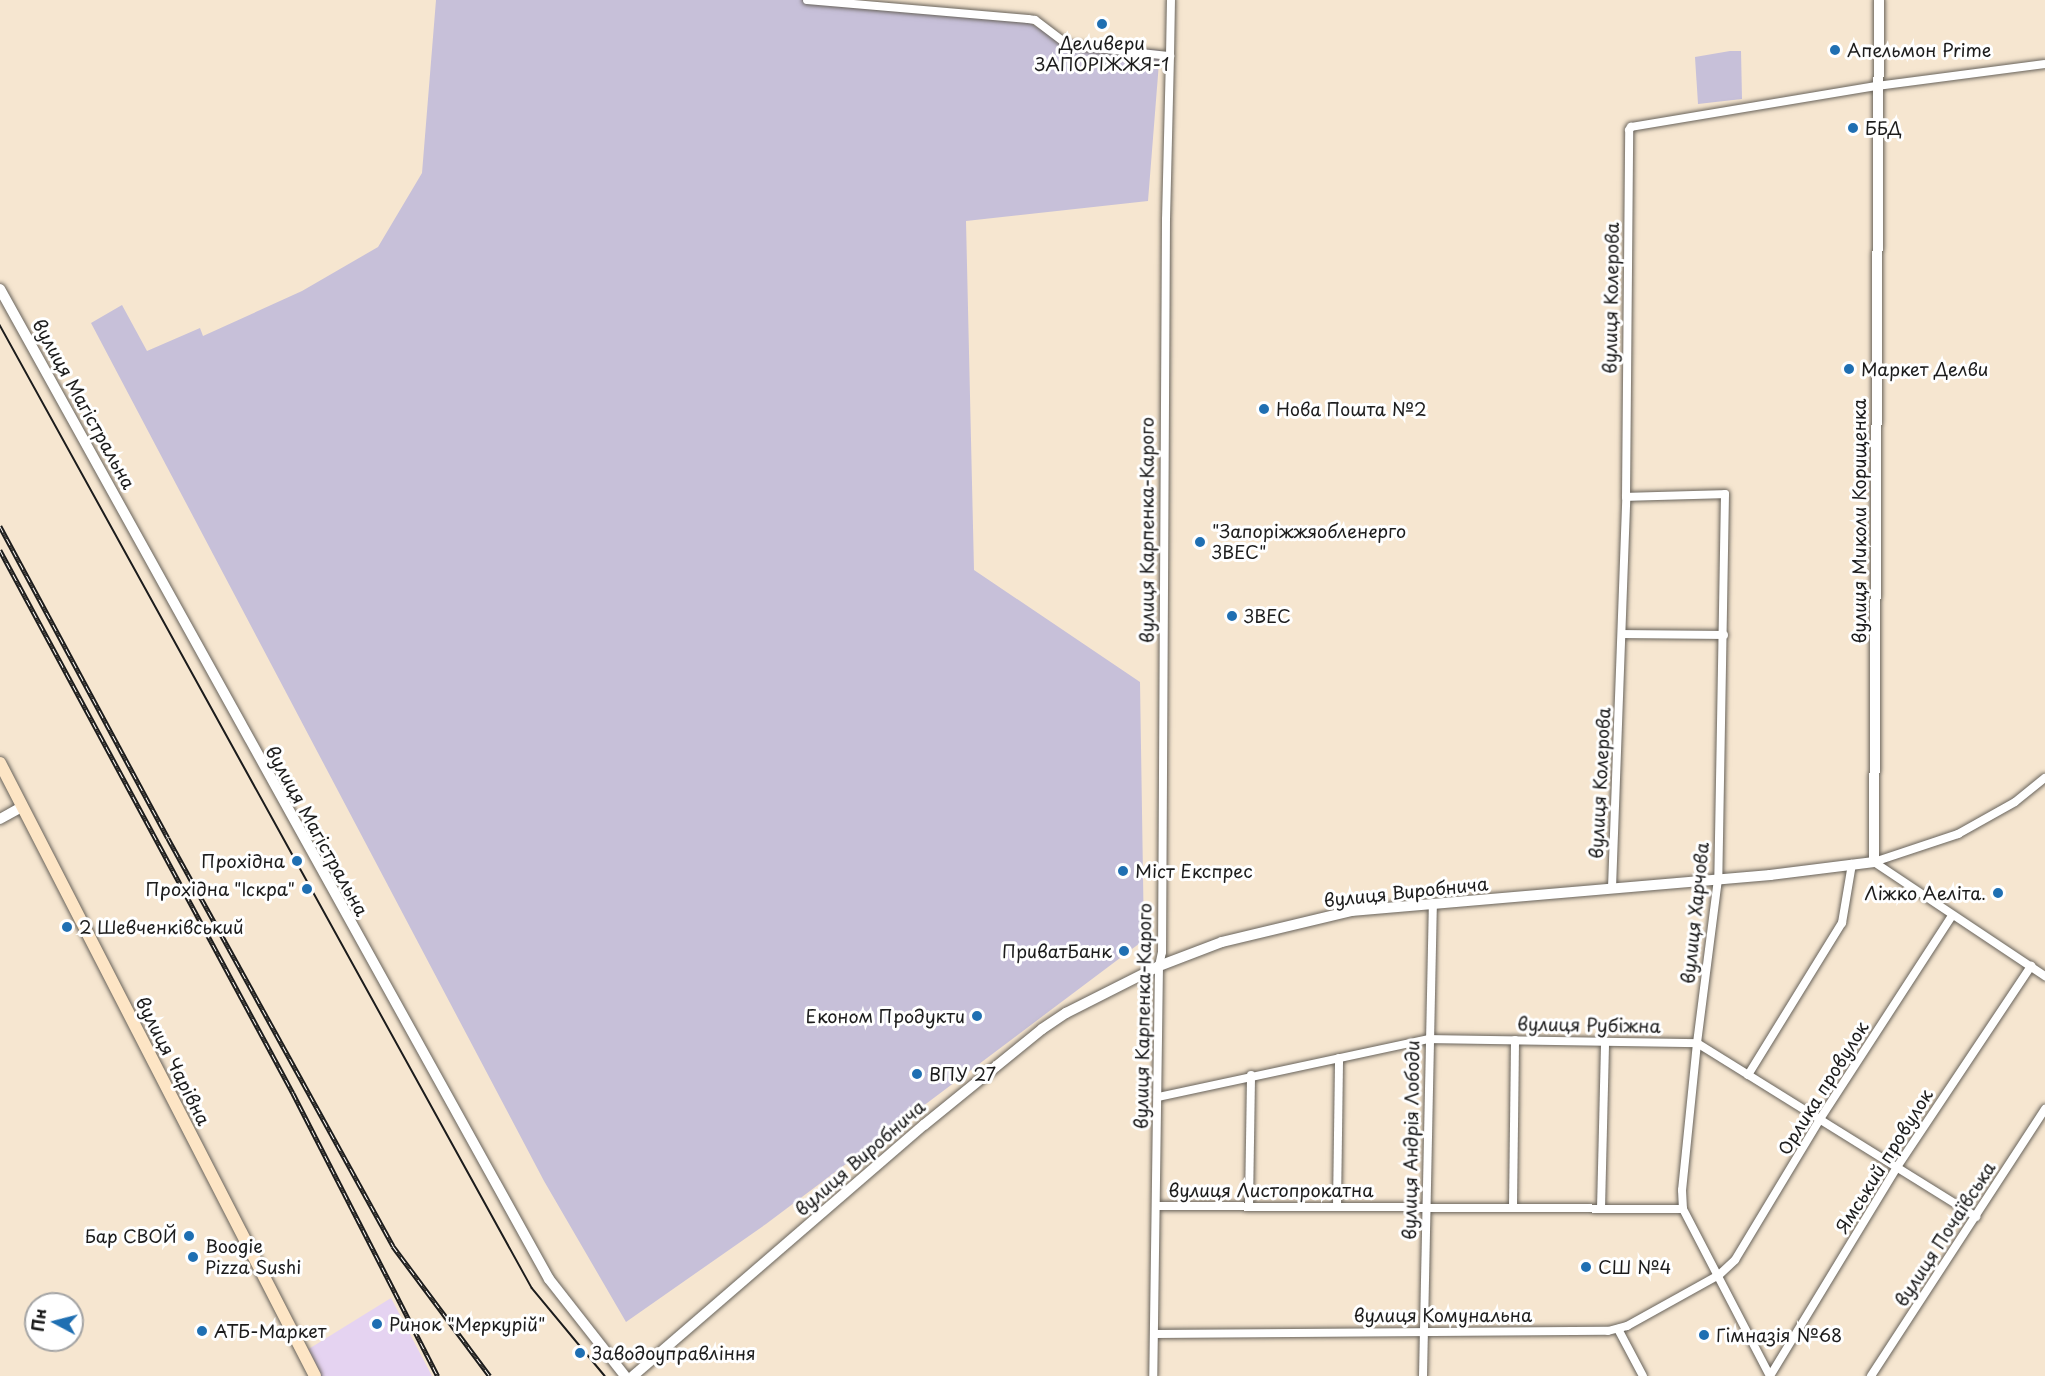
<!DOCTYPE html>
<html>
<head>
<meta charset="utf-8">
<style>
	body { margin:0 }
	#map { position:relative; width:2045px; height:1376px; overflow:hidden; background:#f6e6d0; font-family:"Playpen Sans",sans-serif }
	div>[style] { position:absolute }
	.built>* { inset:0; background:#e5d3f1 }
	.industrial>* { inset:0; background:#c7c0d9 }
	.roads { filter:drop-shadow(0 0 2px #68635b) drop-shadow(0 0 2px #68635b) }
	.minor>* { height:8px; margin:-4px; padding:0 4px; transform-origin:4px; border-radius:4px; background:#fff }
	.tertiary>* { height:10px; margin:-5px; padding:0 5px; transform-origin:5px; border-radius:5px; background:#fff }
	.secondary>* { height:12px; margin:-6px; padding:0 6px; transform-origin:6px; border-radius:6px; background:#fde5c5 }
	.tram>* { height:1.5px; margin:-0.75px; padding:0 0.75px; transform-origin:0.75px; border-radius:0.75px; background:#1c1c1c }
	.rail>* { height:4.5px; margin-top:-2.25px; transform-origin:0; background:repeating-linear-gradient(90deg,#fff 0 7px,#1c1c1c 0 14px); box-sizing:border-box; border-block:2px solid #1c1c1c }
	.dots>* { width:16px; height:16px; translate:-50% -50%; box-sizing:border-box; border:3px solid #fff; border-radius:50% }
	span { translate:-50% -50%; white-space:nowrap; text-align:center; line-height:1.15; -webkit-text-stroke:6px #fff; paint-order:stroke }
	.poi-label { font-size:18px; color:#1c1c1c }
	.left { translate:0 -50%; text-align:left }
	.right { translate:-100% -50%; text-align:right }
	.street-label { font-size:18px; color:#1c1c1c }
	.north { position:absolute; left:24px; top:1292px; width:60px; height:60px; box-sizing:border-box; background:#fff; border:2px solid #a4a4a4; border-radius:50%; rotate:277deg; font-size:16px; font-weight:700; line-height:24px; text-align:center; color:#1c1c1c }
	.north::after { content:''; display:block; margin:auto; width:21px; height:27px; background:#1f6fb2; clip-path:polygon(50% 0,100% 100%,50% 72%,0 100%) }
</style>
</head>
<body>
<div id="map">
	<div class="built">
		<div style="clip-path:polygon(391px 1298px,432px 1376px,320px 1376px,307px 1350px)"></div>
	</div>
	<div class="industrial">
		<div style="clip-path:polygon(436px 0,831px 0,1018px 16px,1050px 35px,1118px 47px,1160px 50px,1148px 201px,966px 221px,974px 570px,1140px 682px,1144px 940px,766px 1224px,626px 1322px,544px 1181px,91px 323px,122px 305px,147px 351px,200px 328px,203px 336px,302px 291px,378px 247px,422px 173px)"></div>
		<div style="clip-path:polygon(1730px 51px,1741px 51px,1742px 99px,1698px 104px,1695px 57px)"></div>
	</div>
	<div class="roads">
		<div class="minor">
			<div style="left:807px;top:0;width:222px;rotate:4.9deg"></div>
			<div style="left:1028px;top:19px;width:7px;rotate:8deg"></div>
			<div style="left:1035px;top:20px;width:41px;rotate:37.1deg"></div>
			<div style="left:1068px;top:45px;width:103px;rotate:6.2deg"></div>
			<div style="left:1170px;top:56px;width:163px;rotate:91.4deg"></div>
			<div style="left:1166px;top:219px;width:733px;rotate:90.31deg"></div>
			<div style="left:1162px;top:952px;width:14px;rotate:102deg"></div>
			<div style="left:1159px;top:966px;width:410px;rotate:90.8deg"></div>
			<div style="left:1170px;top:56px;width:56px;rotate:-89deg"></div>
			<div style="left:1626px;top:497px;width:99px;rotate:-1.7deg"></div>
			<div style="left:1725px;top:494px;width:385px;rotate:91deg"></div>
			<div style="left:1718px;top:879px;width:165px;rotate:97.3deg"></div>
			<div style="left:1697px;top:1043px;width:148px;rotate:95.8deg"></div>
			<div style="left:1682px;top:1190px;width:19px;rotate:87deg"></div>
			<div style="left:1683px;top:1209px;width:188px;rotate:62.5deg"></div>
			<div style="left:1622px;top:634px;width:102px;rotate:0.6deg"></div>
			<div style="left:1874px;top:862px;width:206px;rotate:33.7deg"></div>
			<div style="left:1874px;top:862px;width:89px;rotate:-18.4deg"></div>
			<div style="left:1958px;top:834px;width:65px;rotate:-29.3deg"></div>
			<div style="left:2015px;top:802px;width:38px;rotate:-39deg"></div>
			<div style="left:1612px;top:888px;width:391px;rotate:-87.9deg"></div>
			<div style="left:1626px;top:497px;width:367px;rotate:-89.5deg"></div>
			<div style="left:1629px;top:130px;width:4px;rotate:-56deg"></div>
			<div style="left:1631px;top:127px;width:249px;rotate:-9.5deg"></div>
			<div style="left:1877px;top:86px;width:169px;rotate:-7.5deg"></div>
			<div style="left:1748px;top:1075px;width:179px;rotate:-58.3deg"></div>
			<div style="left:1842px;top:923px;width:60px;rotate:-80.4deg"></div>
			<div style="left:1158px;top:1097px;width:277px;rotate:-12.1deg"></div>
			<div style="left:1429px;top:1039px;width:268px;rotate:0.9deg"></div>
			<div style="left:1697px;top:1043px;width:329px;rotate:31.9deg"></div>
			<div style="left:1249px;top:1205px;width:130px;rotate:-89.1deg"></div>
			<div style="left:1156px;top:1206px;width:527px;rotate:0.33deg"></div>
			<div style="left:1337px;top:1206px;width:148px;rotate:-89.2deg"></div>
			<div style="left:1513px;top:1207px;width:167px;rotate:-89.3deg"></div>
			<div style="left:1601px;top:1209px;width:167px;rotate:-88.6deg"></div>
			<div style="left:1618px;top:1329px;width:53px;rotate:62deg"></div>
			<div style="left:1154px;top:1334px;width:454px;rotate:-0.4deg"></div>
			<div style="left:1608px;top:1331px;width:20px;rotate:-15deg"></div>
			<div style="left:1627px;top:1326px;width:105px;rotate:-29deg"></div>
			<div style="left:1719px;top:1275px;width:22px;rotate:-43deg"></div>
			<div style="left:1735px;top:1260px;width:165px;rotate:-58.9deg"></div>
			<div style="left:1820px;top:1119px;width:242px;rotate:-57deg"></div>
			<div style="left:1423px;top:1376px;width:472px;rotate:-88.8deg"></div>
			<div style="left:1770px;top:1376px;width:245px;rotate:-58.7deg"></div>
			<div style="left:1897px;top:1167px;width:242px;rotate:-56.3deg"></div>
			<div style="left:1871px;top:1376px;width:319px;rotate:-56.9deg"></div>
		</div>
		<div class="tertiary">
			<div style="left:0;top:289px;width:1132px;rotate:60.99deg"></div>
			<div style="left:549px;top:1279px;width:123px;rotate:51.9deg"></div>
			<div style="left:0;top:819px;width:25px;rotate:-29deg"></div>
			<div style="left:633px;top:1376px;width:384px;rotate:-40.8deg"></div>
			<div style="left:924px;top:1125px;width:152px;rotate:-39.1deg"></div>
			<div style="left:1042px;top:1029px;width:29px;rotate:-34deg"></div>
			<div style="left:1066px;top:1013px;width:104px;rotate:-26.8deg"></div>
			<div style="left:1159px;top:966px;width:67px;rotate:-20.9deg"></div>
			<div style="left:1222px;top:942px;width:133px;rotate:-13.5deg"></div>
			<div style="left:1351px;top:911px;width:421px;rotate:-4.9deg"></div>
			<div style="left:1770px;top:875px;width:105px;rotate:-7.1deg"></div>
			<div style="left:1874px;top:862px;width:862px;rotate:-89.67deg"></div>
		</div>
		<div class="secondary">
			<div style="left:0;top:763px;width:689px;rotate:62.8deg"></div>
		</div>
	</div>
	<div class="tram">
		<div style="left:0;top:325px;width:1100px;rotate:61.08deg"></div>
		<div style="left:532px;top:1288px;width:114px;rotate:50.3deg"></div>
	</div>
	<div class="rail">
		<div style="left:0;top:526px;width:354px;rotate:61.7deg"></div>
		<div style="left:168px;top:838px;width:466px;rotate:61.1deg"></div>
		<div style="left:393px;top:1246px;width:162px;rotate:53.3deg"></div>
		<div style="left:0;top:550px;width:617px;rotate:61.65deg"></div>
		<div style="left:293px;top:1093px;width:318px;rotate:62.9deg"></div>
	</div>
	<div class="dots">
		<div style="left:1102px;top:24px;background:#1f6fb2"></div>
		<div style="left:1835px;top:50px;background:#1f6fb2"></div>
		<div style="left:1853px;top:128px;background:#1f6fb2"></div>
		<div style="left:1849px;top:369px;background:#1f6fb2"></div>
		<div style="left:1264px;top:409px;background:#1f6fb2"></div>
		<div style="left:1200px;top:542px;background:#1f6fb2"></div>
		<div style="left:1232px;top:616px;background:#1f6fb2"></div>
		<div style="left:297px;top:861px;background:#1f6fb2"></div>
		<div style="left:1123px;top:871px;background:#1f6fb2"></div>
		<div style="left:307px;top:889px;background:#1f6fb2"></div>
		<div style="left:1998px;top:893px;background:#1f6fb2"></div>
		<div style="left:67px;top:927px;background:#1f6fb2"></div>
		<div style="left:1124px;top:951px;background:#1f6fb2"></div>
		<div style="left:977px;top:1016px;background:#1f6fb2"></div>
		<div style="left:917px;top:1074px;background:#1f6fb2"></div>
		<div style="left:189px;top:1236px;background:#1f6fb2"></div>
		<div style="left:193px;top:1257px;background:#1f6fb2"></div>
		<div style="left:1586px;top:1267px;background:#1f6fb2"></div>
		<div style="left:377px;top:1324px;background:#1f6fb2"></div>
		<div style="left:202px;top:1331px;background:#1f6fb2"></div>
		<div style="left:1704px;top:1335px;background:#1f6fb2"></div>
		<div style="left:580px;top:1353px;background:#1f6fb2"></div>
	</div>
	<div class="poi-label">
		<span style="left:1102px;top:54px">Деливери<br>ЗАПОРІЖЖЯ-1</span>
		<span class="left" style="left:1847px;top:50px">Апельмон Prime</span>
		<span class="left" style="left:1865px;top:128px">ББД</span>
		<span class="left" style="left:1861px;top:369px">Маркет Делви</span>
		<span class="left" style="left:1276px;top:409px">Нова Пошта №2</span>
		<span class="left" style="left:1212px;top:542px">"Запоріжжяобленерго<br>ЗВЕС"</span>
		<span class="left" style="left:1244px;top:616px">ЗВЕС</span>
		<span class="right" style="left:285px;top:861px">Прохідна</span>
		<span class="left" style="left:1135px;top:871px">Мiст Експрес</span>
		<span class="right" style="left:295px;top:889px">Прохідна "Іскра"</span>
		<span class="right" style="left:1986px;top:893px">Ліжко Аеліта.</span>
		<span class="left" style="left:79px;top:927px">2 Шевченківський</span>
		<span class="right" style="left:1112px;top:951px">ПриватБанк</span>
		<span class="right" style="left:965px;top:1016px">Економ Продукти</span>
		<span class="left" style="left:929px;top:1074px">ВПУ 27</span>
		<span class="right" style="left:177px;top:1236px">Бар СВОЙ</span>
		<span class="left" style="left:205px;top:1257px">Boogie<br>Pizza Sushi</span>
		<span class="left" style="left:1598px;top:1267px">СШ №4</span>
		<span class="left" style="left:389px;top:1324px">Ринок "Меркурій"</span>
		<span class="left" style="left:214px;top:1331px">АТБ-Маркет</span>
		<span class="left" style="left:1716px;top:1335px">Гімназія №68</span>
		<span class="left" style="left:592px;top:1353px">Заводоуправління</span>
	</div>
	<div class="street-label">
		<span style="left:1611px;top:298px;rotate:-89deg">вулиця Колерова</span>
		<span style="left:84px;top:404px;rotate:61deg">вулиця Магістральна</span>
		<span style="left:1859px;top:521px;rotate:-90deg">вулиця Миколи Корищенка</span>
		<span style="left:1147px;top:530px;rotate:-90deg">вулиця Карпенка-Карого</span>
		<span style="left:1600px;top:783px;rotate:-87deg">вулиця Колерова</span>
		<span style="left:317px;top:831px;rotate:61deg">вулиця Магістральна</span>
		<span style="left:1406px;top:892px;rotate:-6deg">вулиця Виробнича</span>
		<span style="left:1695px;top:913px;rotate:-84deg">вулиця Харчова</span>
		<span style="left:1143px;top:1016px;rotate:-89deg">вулиця Карпенка-Карого</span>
		<span style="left:1589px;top:1025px;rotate:1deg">вулиця Рубіжна</span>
		<span style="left:173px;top:1061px;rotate:63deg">вулиця Чарівна</span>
		<span style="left:1823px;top:1088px;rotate:-58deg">Орлика провулок</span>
		<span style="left:1411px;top:1140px;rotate:-89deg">вулиця Андрія Лободи</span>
		<span style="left:860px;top:1158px;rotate:-41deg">вулиця Виробнича</span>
		<span style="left:1884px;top:1161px;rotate:-58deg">Ямський провулок</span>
		<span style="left:1271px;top:1190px">вулиця Листопрокатна</span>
		<span style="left:1945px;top:1234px;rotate:-57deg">вулиця Почаївська</span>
		<span style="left:1443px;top:1315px">вулиця Комунальна</span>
	</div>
	<div class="north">Пн</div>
</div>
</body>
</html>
